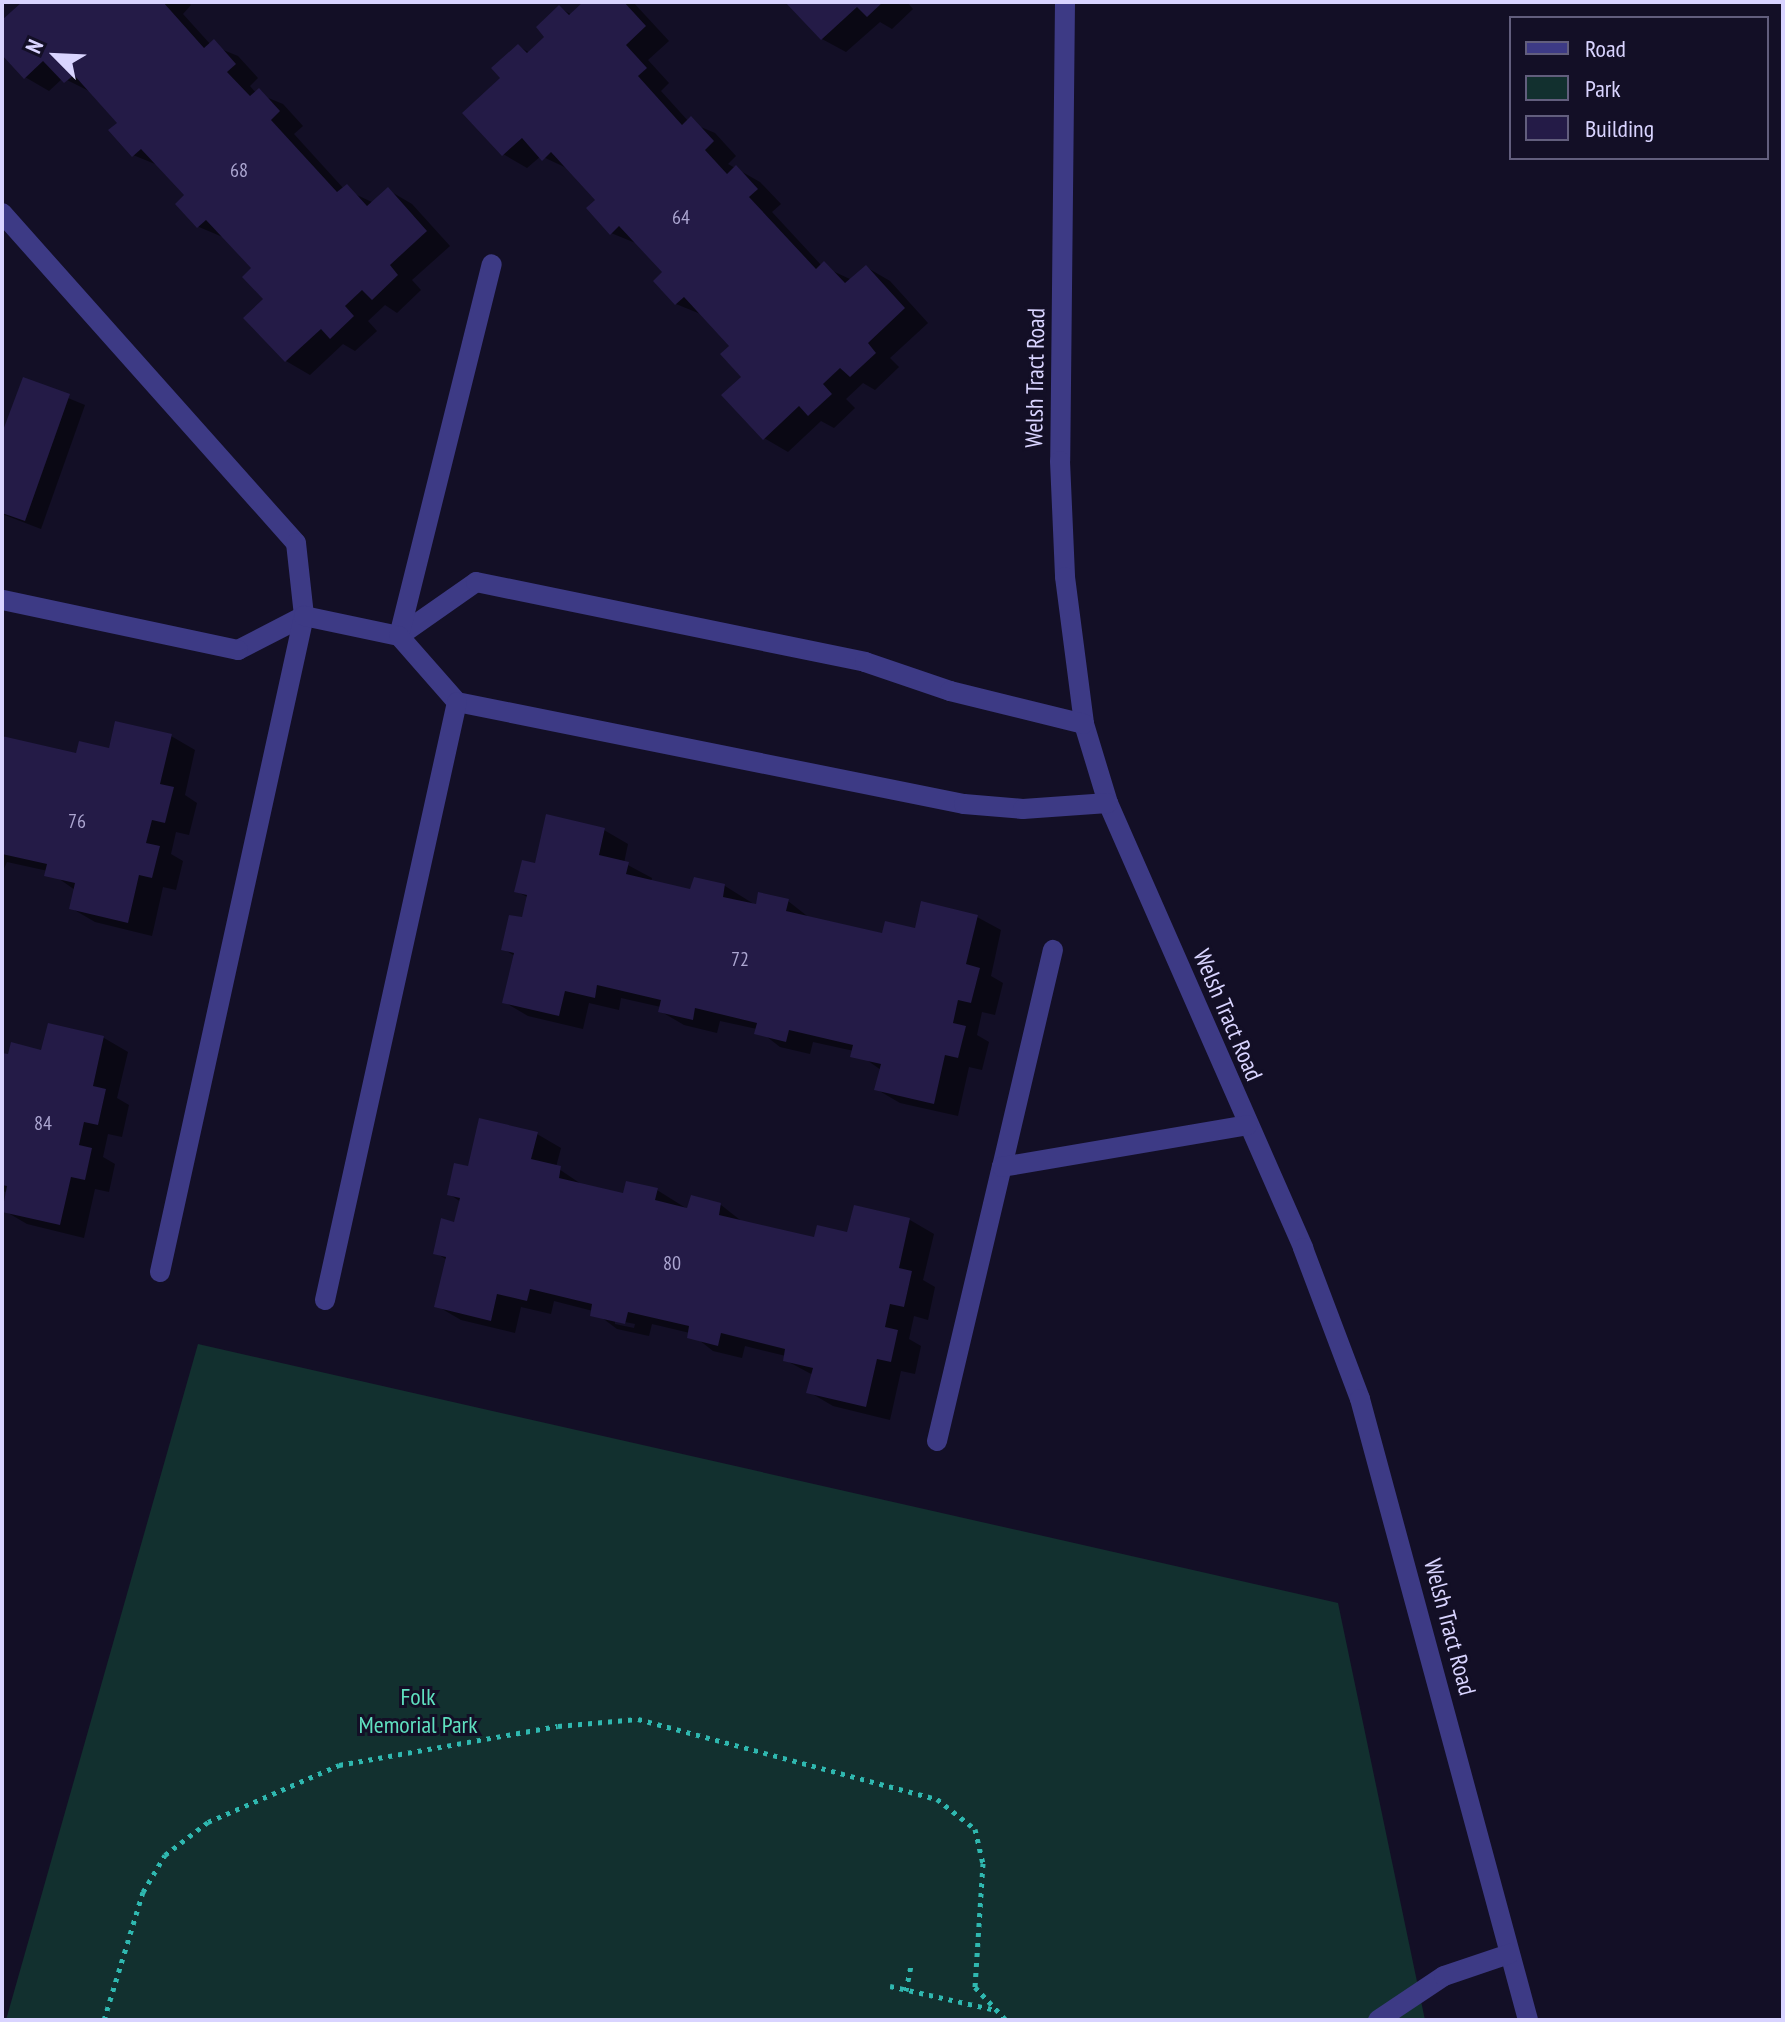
<!DOCTYPE html>
<html>
<head>
<meta charset="utf-8">
<style>
	body { margin:0 }
	#map { position:relative; width:1785px; height:2022px; overflow:hidden; background:#130f26; font-family:"PT Sans Narrow",sans-serif }
	div>[style] { position:absolute }
	.green>* { inset:0; background:#12302f }
	.shadow>* { inset:0; background:#0007 }
	.building>* { inset:0; background:#241b47 }
	.path>* { height:5px; margin-top:-2.5px; transform-origin:0; background:repeating-linear-gradient(90deg,#2fb8b0 0 4px,transparent 0 10px) }
	.minor>* { height:20px; margin:-10px; padding:0 10px; transform-origin:10px; border-radius:10px; background:#3d3a85 }
	span { translate:-50% -50%; white-space:nowrap; text-align:center; line-height:1.15; -webkit-text-stroke:6px #130f26; paint-order:stroke }
	.number-label { font-size:20px; color:#aca6d1 }
	.number-label span { -webkit-text-stroke-width:0 }
	.street-label { font-size:24px; color:#d9d4ff }
	.park-label { font-size:24px; color:#5fe0c0 }
	.frame { position:absolute; inset:0; border:4px solid #d9d4ff; pointer-events:none }
	.legend { position:absolute; left:1509px; top:16px; width:260px; height:144px; box-sizing:border-box; background:#130f26; border:2px solid #625e7d; margin:0; padding:10px 14px; list-style:none; font-size:24px; color:#d9d4ff }
	.legend li { display:flex; align-items:center; gap:16px; height:40px }
	.legend b { width:40px; border:2px solid #625e7d }
	.north { position:absolute; left:16px; top:16px; width:80px; height:80px; -webkit-text-stroke:6px #130f26; paint-order:stroke; rotate:294deg; font-size:22px; font-weight:700; line-height:32px; text-align:center; color:#d9d4ff }
	.north::after { content:''; display:block; margin:auto; width:28px; height:36px; background:#d9d4ff; clip-path:polygon(50% 0,100% 100%,50% 72%,0 100%) }
</style>
</head>
<body>
<div id="map">
	<div class="green">
		<div style="clip-path:polygon(198px 1344px,1338px 1603px,1425px 2020px,6px 2020px)"></div>
	</div>
	<div class="shadow">
		<div style="clip-path:polygon(24px 2px,188px 2px,191px 5px,183px 14px,211px 45px,238px 56px,258px 78px,250px 86px,256px 93px,283px 104px,303px 126px,294px 134px,344px 189px,374px 203px,388px 190px,412px 204px,450px 246px,412px 280px,421px 290px,397px 313px,385px 305px,368px 321px,377px 331px,355px 351px,343px 344px,310px 375px,286px 361px,253px 268px,225px 238px,199px 227px,178px 204px,186px 195px,160px 166px,133px 155px,120px 123px,93px 93px,63px 78px,49px 91px,25px 77px,2px 52px,2px 23px)"></div>
		<div style="clip-path:polygon(586px 2px,633px 2px,669px 41px,648px 60px,669px 83px,661px 91px,689px 122px,715px 133px,736px 156px,728px 164px,760px 182px,781px 204px,772px 212px,822px 266px,852px 280px,866px 267px,890px 281px,928px 323px,890px 358px,899px 367px,875px 390px,863px 383px,846px 399px,855px 408px,834px 428px,821px 421px,788px 452px,764px 438px,731px 346px,703px 315px,676px 304px,664px 272px,638px 244px,611px 233px,598px 200px,571px 170px,541px 156px,527px 168px,503px 154px,503px 78px,518px 46px,530px 53px,547px 37px,560px 8px,572px 15px)"></div>
		<div style="clip-path:polygon(788px 2px,907px 2px,913px 9px,892px 29px,880px 22px,846px 52px,822px 39px)"></div>
		<div style="clip-path:polygon(24px 380px,85px 405px,41px 529px,2px 514px,2px 439px)"></div>
		<div style="clip-path:polygon(2px 731px,6px 739px,78px 755px,171px 736px,195px 750px,185px 795px,197px 803px,189px 835px,176px 832px,171px 854px,183px 861px,176px 890px,163px 887px,152px 936px,95px 922px,71px 908px,75px 890px,48px 871px,7px 862px,2px 873px)"></div>
		<div style="clip-path:polygon(604px 830px,628px 844px,624px 863px,652px 878px,651px 882px,692px 892px,695px 879px,725px 886px,757px 906px,788px 901px,811px 919px,883px 935px,977px 917px,1001px 930px,991px 976px,1003px 983px,995px 1015px,982px 1012px,977px 1035px,989px 1042px,982px 1070px,969px 1067px,958px 1116px,900px 1103px,876px 1089px,881px 1070px,854px 1051px,813px 1042px,810px 1054px,780px 1047px,757px 1029px,720px 1021px,717px 1033px,684px 1025px,660px 1011px,661px 1007px,621px 998px,619px 1010px,589px 1003px,583px 1029px,528px 1016px,504px 1002px,515px 956px,503px 949px,524px 920px,529px 898px,516px 891px,537px 865px)"></div>
		<div style="clip-path:polygon(49px 1025px,104px 1038px,128px 1052px,117px 1098px,129px 1105px,122px 1137px,108px 1134px,103px 1157px,115px 1164px,109px 1192px,95px 1189px,84px 1238px,27px 1224px,3px 1210px,7px 1192px,2px 1191px,2px 1055px,43px 1052px)"></div>
		<div style="clip-path:polygon(evenodd,537px 1134px,561px 1148px,556px 1167px,584px 1186px,624px 1196px,657px 1190px,689px 1210px,692px 1198px,721px 1205px,744px 1223px,815px 1240px,849px 1234px,855px 1207px,910px 1220px,934px 1234px,923px 1280px,935px 1287px,928px 1320px,914px 1316px,909px 1339px,921px 1346px,915px 1374px,901px 1371px,890px 1420px,833px 1406px,809px 1392px,813px 1375px,785px 1360px,786px 1356px,745px 1346px,742px 1358px,713px 1351px,690px 1333px,652px 1324px,649px 1336px,617px 1329px,593px 1311px,554px 1301px,551px 1314px,521px 1307px,515px 1333px,461px 1320px,437px 1306px,447px 1260px,436px 1253px,456px 1224px,461px 1202px,449px 1194px,469px 1169px,537px 1134px,615px 1320px,635px 1324px,634px 1328px,615px 1324px,615px 1320px)"></div>
	</div>
	<div class="building">
		<div style="clip-path:polygon(22px 2px,163px 2px,204px 48px,214px 39px,236px 64px,227px 72px,250px 96px,259px 88px,280px 111px,271px 120px,337px 192px,347px 184px,367px 206px,388px 187px,427px 231px,390px 265px,398px 275px,372px 300px,362px 290px,345px 306px,354px 316px,330px 339px,321px 329px,285px 362px,243px 318px,263px 299px,242px 277px,251px 268px,206px 220px,197px 228px,175px 204px,184px 195px,141px 149px,132px 157px,108px 130px,117px 123px,74px 75px,64px 83px,43px 61px,24px 79px,2px 55px,2px 20px)"></div>
		<div style="clip-path:polygon(583px 2px,624px 2px,646px 26px,626px 45px,647px 68px,638px 76px,682px 125px,691px 116px,714px 141px,705px 150px,727px 174px,736px 165px,758px 189px,749px 197px,816px 269px,824px 261px,845px 283px,866px 265px,905px 308px,868px 343px,876px 353px,850px 377px,840px 368px,823px 384px,832px 394px,808px 416px,799px 406px,763px 440px,721px 395px,741px 377px,720px 354px,729px 346px,684px 297px,675px 305px,653px 281px,662px 272px,619px 226px,610px 235px,586px 208px,595px 200px,551px 152px,542px 161px,522px 138px,502px 156px,462px 113px,500px 78px,491px 68px,518px 44px,527px 53px,544px 37px,536px 27px,559px 5px,569px 15px)"></div>
		<div style="clip-path:polygon(785px 2px,883px 2px,867px 17px,857px 7px,821px 40px)"></div>
		<div style="clip-path:polygon(23px 377px,70px 394px,25px 521px,2px 513px,2px 433px)"></div>
		<div style="clip-path:polygon(115px 721px,172px 734px,160px 784px,174px 787px,165px 823px,152px 820px,146px 843px,160px 846px,152px 878px,139px 875px,128px 923px,69px 909px,75px 883px,44px 876px,47px 864px,2px 854px,2px 736px,76px 753px,79px 741px,109px 748px)"></div>
		<div style="clip-path:polygon(546px 814px,605px 828px,599px 855px,629px 862px,626px 874px,690px 889px,694px 877px,725px 884px,723px 897px,756px 904px,758px 892px,789px 899px,786px 911px,882px 933px,885px 921px,915px 928px,921px 901px,978px 915px,966px 964px,980px 968px,971px 1003px,958px 1000px,953px 1023px,966px 1026px,958px 1058px,945px 1055px,934px 1104px,874px 1090px,881px 1064px,850px 1057px,853px 1045px,789px 1030px,786px 1042px,754px 1034px,757px 1023px,695px 1008px,693px 1020px,658px 1012px,661px 1000px,597px 985px,595px 998px,565px 991px,559px 1016px,502px 1003px,514px 953px,501px 950px,509px 915px,522px 917px,527px 895px,514px 892px,522px 860px,535px 863px)"></div>
		<div style="clip-path:polygon(48px 1023px,104px 1036px,93px 1086px,106px 1089px,98px 1125px,84px 1122px,79px 1145px,92px 1148px,85px 1180px,71px 1177px,60px 1225px,2px 1212px,7px 1186px,2px 1185px,2px 1053px,8px 1054px,11px 1042px,41px 1050px)"></div>
		<div style="clip-path:polygon(479px 1118px,538px 1132px,531px 1159px,561px 1166px,559px 1178px,623px 1193px,626px 1181px,658px 1188px,655px 1200px,687px 1208px,691px 1195px,721px 1203px,719px 1215px,814px 1237px,817px 1225px,847px 1232px,854px 1205px,910px 1218px,899px 1268px,912px 1271px,904px 1307px,890px 1304px,885px 1327px,898px 1330px,891px 1362px,877px 1359px,866px 1407px,806px 1393px,813px 1368px,783px 1361px,785px 1349px,721px 1333px,718px 1346px,687px 1338px,689px 1326px,628px 1312px,625px 1324px,590px 1316px,592px 1304px,530px 1289px,527px 1301px,497px 1294px,491px 1321px,434px 1307px,446px 1257px,433px 1254px,441px 1218px,454px 1222px,460px 1198px,447px 1195px,454px 1163px,468px 1166px)"></div>
	</div>
	<div class="path">
		<div style="left:890px;top:1986px;width:109px;rotate:12.8deg"></div>
		<div style="left:906px;top:1991px;width:26px;rotate:-79deg"></div>
		<div style="left:104px;top:2020px;width:134px;rotate:-73.1deg"></div>
		<div style="left:143px;top:1892px;width:43px;rotate:-59.3deg"></div>
		<div style="left:165px;top:1855px;width:54px;rotate:-37.5deg"></div>
		<div style="left:208px;top:1822px;width:143px;rotate:-23.5deg"></div>
		<div style="left:339px;top:1765px;width:222px;rotate:-10.1deg"></div>
		<div style="left:558px;top:1726px;width:80px;rotate:-5deg"></div>
		<div style="left:638px;top:1719px;width:310px;rotate:15deg"></div>
		<div style="left:937px;top:1799px;width:48px;rotate:38.3deg"></div>
		<div style="left:975px;top:1829px;width:35px;rotate:77deg"></div>
		<div style="left:983px;top:1863px;width:124px;rotate:93.7deg"></div>
		<div style="left:975px;top:1987px;width:45px;rotate:46.8deg"></div>
	</div>
	<div class="minor">
		<div style="left:1065px;top:2px;width:459px;rotate:90.6deg"></div>
		<div style="left:1060px;top:461px;width:116px;rotate:87.5deg"></div>
		<div style="left:1065px;top:577px;width:148px;rotate:82.6deg"></div>
		<div style="left:1084px;top:724px;width:83px;rotate:73.1deg"></div>
		<div style="left:1108px;top:803px;width:486px;rotate:66.3deg"></div>
		<div style="left:1303px;top:1248px;width:161px;rotate:69.3deg"></div>
		<div style="left:1360px;top:1399px;width:643px;rotate:74.86deg"></div>
		<div style="left:2px;top:213px;width:442px;rotate:48.3deg"></div>
		<div style="left:296px;top:543px;width:73px;rotate:83.7deg"></div>
		<div style="left:304px;top:616px;width:74px;rotate:152.7deg"></div>
		<div style="left:238px;top:650px;width:241px;rotate:-168deg"></div>
		<div style="left:399px;top:636px;width:94px;rotate:-35deg"></div>
		<div style="left:476px;top:582px;width:397px;rotate:11.6deg"></div>
		<div style="left:865px;top:662px;width:90px;rotate:18.8deg"></div>
		<div style="left:950px;top:691px;width:138px;rotate:13.8deg"></div>
		<div style="left:399px;top:636px;width:383px;rotate:-76deg"></div>
		<div style="left:1002px;top:1167px;width:223px;rotate:-76.8deg"></div>
		<div style="left:160px;top:1272px;width:672px;rotate:-77.62deg"></div>
		<div style="left:304px;top:616px;width:97px;rotate:11.9deg"></div>
		<div style="left:399px;top:636px;width:88px;rotate:48.7deg"></div>
		<div style="left:457px;top:702px;width:517px;rotate:11.38deg"></div>
		<div style="left:964px;top:804px;width:59px;rotate:4.8deg"></div>
		<div style="left:1023px;top:809px;width:85px;rotate:-4deg"></div>
		<div style="left:325px;top:1300px;width:612px;rotate:-77.55deg"></div>
		<div style="left:937px;top:1441px;width:282px;rotate:-76.7deg"></div>
		<div style="left:1002px;top:1167px;width:249px;rotate:-9.7deg"></div>
		<div style="left:1378px;top:2020px;width:79px;rotate:-33.7deg"></div>
		<div style="left:1444px;top:1976px;width:69px;rotate:-18.7deg"></div>
	</div>
	<div class="number-label">
		<span style="left:239px;top:170px">68</span>
		<span style="left:681px;top:217px">64</span>
		<span style="left:77px;top:821px">76</span>
		<span style="left:740px;top:959px">72</span>
		<span style="left:43px;top:1123px">84</span>
		<span style="left:672px;top:1263px">80</span>
	</div>
	<div class="street-label">
		<span style="left:1035px;top:378px;rotate:-89deg">Welsh Tract Road</span>
		<span style="left:1228px;top:1015px;rotate:67deg">Welsh Tract Road</span>
		<span style="left:1450px;top:1627px;rotate:75deg">Welsh Tract Road</span>
	</div>
	<div class="park-label">
		<span style="left:418px;top:1711px">Folk<br>Memorial Park</span>
	</div>
	<div class="frame"></div>
	<ul class="legend">
	<li><b style="height:10px;background:#3d3a85"></b>Road</li>
	<li><b style="height:22px;background:#12302f"></b>Park</li>
	<li><b style="height:22px;background:#241b47"></b>Building</li>
	</ul>
	<div class="north">N</div>
</div>
</body>
</html>
